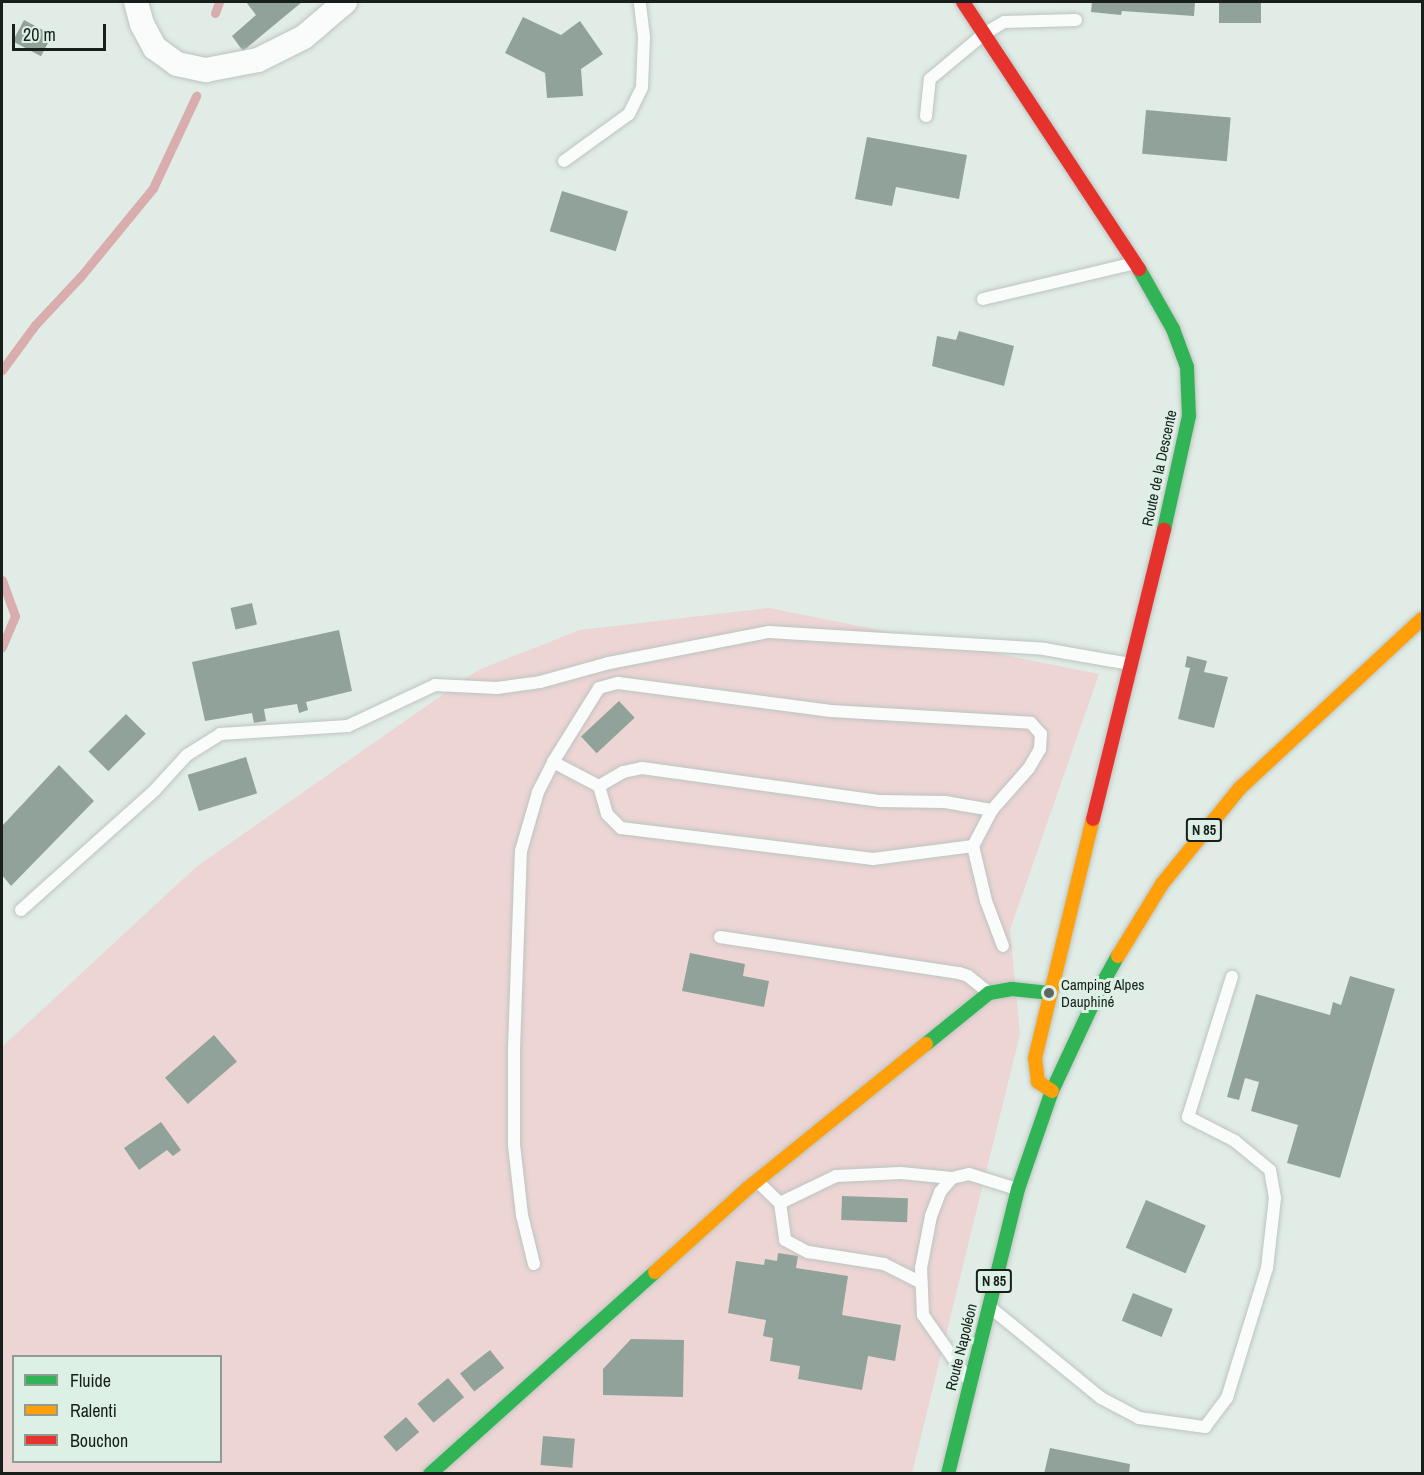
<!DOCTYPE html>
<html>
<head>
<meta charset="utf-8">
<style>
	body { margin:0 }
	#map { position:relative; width:1424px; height:1475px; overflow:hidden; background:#e1ece6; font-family:"Archivo Narrow",sans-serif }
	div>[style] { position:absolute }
	.green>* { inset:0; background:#edd5d4 }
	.stream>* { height:9px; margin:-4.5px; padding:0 4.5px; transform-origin:4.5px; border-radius:4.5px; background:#d9acae }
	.building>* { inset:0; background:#91a29a; transform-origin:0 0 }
	.roads { filter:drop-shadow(0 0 2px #bdc4c0) drop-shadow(0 0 2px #bdc4c0) }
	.lane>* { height:12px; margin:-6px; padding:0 6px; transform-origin:6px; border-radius:6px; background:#fafcfb }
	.street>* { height:24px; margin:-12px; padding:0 12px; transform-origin:12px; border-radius:12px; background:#fafcfb }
	.fast>* { height:14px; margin:-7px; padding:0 7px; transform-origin:7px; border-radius:7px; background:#30b455 }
	.slow>* { height:14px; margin:-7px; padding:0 7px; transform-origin:7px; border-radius:7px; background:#ff9f0a }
	.jam>* { height:14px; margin:-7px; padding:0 7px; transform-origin:7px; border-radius:7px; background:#e5322d }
	.dots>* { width:16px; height:16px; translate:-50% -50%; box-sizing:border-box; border:3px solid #ddf0e5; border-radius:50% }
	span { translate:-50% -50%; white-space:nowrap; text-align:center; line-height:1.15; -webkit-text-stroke:6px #ddf0e5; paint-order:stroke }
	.shield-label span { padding:2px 4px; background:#ddf0e5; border:2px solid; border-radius:4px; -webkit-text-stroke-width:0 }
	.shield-label { font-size:14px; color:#181f1b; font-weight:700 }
	.street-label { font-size:15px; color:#181f1b }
	.poi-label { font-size:15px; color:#181f1b }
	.left { translate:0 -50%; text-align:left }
	.frame { position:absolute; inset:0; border:3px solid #181f1b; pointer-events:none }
	.legend { position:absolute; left:12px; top:1355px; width:210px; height:108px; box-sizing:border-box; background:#ddf0e5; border:2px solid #8e9c94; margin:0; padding:8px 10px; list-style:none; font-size:18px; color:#181f1b }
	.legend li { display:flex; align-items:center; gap:12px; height:30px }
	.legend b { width:30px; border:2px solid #8e9c94 }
	.scale { position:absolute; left:12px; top:24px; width:94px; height:27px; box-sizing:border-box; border:3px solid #181f1b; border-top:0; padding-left:8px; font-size:18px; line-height:21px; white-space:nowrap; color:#181f1b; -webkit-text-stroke:4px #ddf0e5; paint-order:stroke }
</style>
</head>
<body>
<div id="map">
	<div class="green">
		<div style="clip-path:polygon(evenodd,769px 608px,1099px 674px,1010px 930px,1020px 1034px,912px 1473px,2px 1474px,2px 1047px,196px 867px,478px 670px,580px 630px,769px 608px,14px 1356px,220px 1356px,220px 1462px,14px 1462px,14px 1356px)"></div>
	</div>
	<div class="stream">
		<div style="left:215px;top:13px;width:12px;rotate:-70deg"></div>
		<div style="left:2px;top:370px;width:56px;rotate:-53.7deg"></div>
		<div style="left:35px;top:325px;width:67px;rotate:-46.8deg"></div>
		<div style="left:81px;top:276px;width:114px;rotate:-50.7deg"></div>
		<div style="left:153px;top:188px;width:102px;rotate:-64.9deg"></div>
		<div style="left:2px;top:580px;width:38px;rotate:70deg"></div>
		<div style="left:15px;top:616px;width:34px;rotate:113deg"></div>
	</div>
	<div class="building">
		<div style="clip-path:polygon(246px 2px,302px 2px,243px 51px,232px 36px,256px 15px)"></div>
		<div style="clip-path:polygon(1092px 2px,1195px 2px,1194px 16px,1122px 11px,1121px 15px,1091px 12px)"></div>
		<div style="left:1219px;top:2px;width:42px;height:21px"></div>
		<div style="clip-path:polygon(523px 17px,561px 35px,580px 21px,603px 54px,581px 69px,583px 96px,547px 98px,545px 73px,505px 53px)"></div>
		<div style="left:24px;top:20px;width:32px;height:24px;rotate:28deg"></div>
		<div style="left:1146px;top:110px;width:85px;height:44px;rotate:5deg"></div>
		<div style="clip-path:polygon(867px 137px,967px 155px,959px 199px,896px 187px,892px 206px,855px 199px)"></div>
		<div style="left:562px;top:191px;width:69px;height:42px;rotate:17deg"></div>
		<div style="clip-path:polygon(959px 331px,1014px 346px,1004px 386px,932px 366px,937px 336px,956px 340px)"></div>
		<div style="left:252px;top:603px;width:22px;height:22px;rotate:77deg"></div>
		<div style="clip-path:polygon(339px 630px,352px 691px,306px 702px,308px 710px,299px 713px,297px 704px,264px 709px,266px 721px,254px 723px,252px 713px,205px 721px,192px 662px)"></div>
		<div style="clip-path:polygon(1187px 656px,1207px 661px,1204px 672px,1228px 677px,1214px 728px,1178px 719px,1190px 668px,1185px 667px)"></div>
		<div style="left:619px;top:701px;width:23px;height:52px;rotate:47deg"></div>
		<div style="left:126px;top:714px;width:28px;height:53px;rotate:45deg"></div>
		<div style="left:246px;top:757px;width:38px;height:61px;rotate:73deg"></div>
		<div style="clip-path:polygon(59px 765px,94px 801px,11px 886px,2px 875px,2px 826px)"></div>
		<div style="clip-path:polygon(690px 953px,745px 964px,743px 976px,769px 981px,764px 1007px,682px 991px)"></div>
		<div style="clip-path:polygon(1350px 976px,1395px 989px,1340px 1178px,1287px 1163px,1298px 1125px,1251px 1111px,1259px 1082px,1245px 1078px,1239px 1100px,1227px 1097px,1256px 994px,1330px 1015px,1333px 1002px,1341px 1005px)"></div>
		<div style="left:214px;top:1035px;width:35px;height:65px;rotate:49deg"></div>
		<div style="clip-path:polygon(161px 1122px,181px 1150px,173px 1156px,167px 1150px,139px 1170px,124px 1148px)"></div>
		<div style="left:842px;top:1196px;width:66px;height:24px;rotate:2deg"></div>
		<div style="left:1146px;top:1200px;width:65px;height:52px;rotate:23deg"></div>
		<div style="clip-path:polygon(778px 1253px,798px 1256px,796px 1268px,848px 1276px,842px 1315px,901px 1325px,895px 1361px,868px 1356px,862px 1390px,798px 1379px,800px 1366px,770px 1361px,773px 1338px,763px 1336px,766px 1320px,728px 1313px,736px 1261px,764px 1265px,765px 1259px,777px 1261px)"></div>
		<div style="left:1133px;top:1293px;width:43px;height:30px;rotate:22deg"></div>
		<div style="clip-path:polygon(631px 1339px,684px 1340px,683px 1397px,603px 1395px,603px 1369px)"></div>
		<div style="left:490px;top:1350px;width:23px;height:38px;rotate:52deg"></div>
		<div style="left:448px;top:1378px;width:25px;height:40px;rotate:50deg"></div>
		<div style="left:406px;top:1417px;width:20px;height:30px;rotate:49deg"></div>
		<div style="left:543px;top:1436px;width:32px;height:29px;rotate:5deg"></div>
		<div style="clip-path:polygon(1050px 1448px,1130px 1464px,1129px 1474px,1044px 1474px)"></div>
	</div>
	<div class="roads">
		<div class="lane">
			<div style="left:926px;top:116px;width:37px;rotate:-84deg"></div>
			<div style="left:930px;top:79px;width:70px;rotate:-39.8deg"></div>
			<div style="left:984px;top:34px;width:23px;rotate:-31deg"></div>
			<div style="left:1004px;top:22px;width:72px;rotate:-1.6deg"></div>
			<div style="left:564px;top:161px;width:80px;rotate:-35.9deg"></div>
			<div style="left:629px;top:114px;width:30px;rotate:-64deg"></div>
			<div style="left:642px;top:87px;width:50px;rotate:-87.7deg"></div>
			<div style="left:644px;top:37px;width:35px;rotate:-97deg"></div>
			<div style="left:983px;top:299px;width:156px;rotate:-13.3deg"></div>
			<div style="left:553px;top:762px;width:87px;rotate:-58.1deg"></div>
			<div style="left:599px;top:688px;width:20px;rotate:-15deg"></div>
			<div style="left:618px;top:683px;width:215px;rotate:7.5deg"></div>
			<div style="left:831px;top:711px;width:200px;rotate:3.4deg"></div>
			<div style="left:1031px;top:723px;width:15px;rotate:48deg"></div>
			<div style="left:1041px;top:734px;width:15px;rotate:94deg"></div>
			<div style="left:1040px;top:749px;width:22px;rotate:120deg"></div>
			<div style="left:1029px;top:768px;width:56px;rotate:131.4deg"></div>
			<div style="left:992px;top:810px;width:41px;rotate:117.8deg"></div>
			<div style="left:599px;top:786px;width:29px;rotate:74deg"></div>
			<div style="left:607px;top:814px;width:20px;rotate:45deg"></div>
			<div style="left:621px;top:828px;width:254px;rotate:7deg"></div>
			<div style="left:873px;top:859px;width:101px;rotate:-7.4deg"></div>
			<div style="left:973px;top:846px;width:57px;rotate:76.7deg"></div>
			<div style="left:986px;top:901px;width:48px;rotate:69.3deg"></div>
			<div style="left:21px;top:910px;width:180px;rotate:-41.8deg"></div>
			<div style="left:155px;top:790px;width:47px;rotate:-47.6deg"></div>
			<div style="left:187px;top:755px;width:39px;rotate:-32deg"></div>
			<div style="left:220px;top:734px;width:128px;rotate:-3.6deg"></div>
			<div style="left:348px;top:726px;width:96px;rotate:-25.2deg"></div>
			<div style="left:435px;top:685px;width:62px;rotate:2.8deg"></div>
			<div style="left:497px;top:688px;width:43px;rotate:-7.9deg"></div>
			<div style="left:540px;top:682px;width:72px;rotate:-15.4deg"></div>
			<div style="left:609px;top:663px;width:163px;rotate:-11deg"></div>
			<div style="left:769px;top:632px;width:276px;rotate:3.5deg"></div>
			<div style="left:1044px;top:649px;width:87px;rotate:9.9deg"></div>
			<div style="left:720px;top:937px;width:242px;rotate:8.6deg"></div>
			<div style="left:959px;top:973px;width:9px;rotate:18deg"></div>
			<div style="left:968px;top:976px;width:26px;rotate:39deg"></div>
			<div style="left:758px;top:1182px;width:30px;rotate:44deg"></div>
			<div style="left:780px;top:1203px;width:62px;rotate:-25.7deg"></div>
			<div style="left:836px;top:1176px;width:65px;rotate:-2.6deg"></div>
			<div style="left:901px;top:1173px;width:51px;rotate:5.6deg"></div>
			<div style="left:780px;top:1203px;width:37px;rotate:82deg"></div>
			<div style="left:785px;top:1240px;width:26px;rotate:28deg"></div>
			<div style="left:808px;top:1252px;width:77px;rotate:9deg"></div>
			<div style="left:884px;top:1264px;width:42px;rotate:26.6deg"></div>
			<div style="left:534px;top:1264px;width:50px;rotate:-103.8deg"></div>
			<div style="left:522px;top:1215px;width:70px;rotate:-96.5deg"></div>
			<div style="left:514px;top:1145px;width:96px;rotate:-90deg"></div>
			<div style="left:514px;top:1049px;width:198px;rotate:-88deg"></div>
			<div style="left:521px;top:851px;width:61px;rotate:-73.9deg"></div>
			<div style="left:538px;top:792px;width:34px;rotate:-63deg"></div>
			<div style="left:553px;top:762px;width:52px;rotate:27.6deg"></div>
			<div style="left:599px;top:786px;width:28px;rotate:-30deg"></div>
			<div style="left:623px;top:772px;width:19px;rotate:-12deg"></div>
			<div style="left:642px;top:768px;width:239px;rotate:7.9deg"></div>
			<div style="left:879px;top:801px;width:66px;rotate:0.9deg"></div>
			<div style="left:945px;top:802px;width:48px;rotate:9.7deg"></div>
			<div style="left:991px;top:1308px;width:142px;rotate:39.3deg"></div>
			<div style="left:1101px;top:1398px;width:43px;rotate:27.8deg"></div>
			<div style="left:1139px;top:1418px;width:67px;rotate:7.8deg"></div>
			<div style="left:1205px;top:1427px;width:36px;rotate:-53deg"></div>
			<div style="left:1227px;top:1398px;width:136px;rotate:-72.9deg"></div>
			<div style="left:1267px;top:1268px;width:70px;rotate:-83.5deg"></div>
			<div style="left:1275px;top:1198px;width:28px;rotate:-100deg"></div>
			<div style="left:1270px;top:1170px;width:45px;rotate:-140.4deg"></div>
			<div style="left:1235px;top:1141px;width:53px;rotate:-152.9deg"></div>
			<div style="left:1188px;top:1117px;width:147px;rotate:-72.6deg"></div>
			<div style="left:967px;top:1378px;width:77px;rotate:-124.9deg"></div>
			<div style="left:923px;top:1315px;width:47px;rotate:-92.4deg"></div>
			<div style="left:921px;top:1268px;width:53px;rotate:-79.1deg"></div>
			<div style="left:931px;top:1216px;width:26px;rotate:-69deg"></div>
			<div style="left:940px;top:1192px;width:18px;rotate:-49deg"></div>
			<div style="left:952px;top:1178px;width:17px;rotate:-13deg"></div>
			<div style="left:969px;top:1174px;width:50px;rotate:17.4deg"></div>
		</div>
		<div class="street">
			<div style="left:136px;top:2px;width:23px;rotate:75deg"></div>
			<div style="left:142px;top:24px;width:27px;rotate:62deg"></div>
			<div style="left:155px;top:48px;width:27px;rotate:36deg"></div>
			<div style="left:177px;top:64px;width:30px;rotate:12deg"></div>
			<div style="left:206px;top:70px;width:53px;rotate:-10.9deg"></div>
			<div style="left:258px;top:60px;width:51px;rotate:-26.6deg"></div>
			<div style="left:304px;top:37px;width:54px;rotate:-40.5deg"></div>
		</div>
		<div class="fast">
			<div style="left:1139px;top:269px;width:69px;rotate:60.5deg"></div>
			<div style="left:1173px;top:329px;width:40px;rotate:69.8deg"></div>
			<div style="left:1187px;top:367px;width:49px;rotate:87.7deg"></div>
			<div style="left:1189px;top:416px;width:117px;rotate:102.4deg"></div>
			<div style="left:926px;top:1044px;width:81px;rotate:-39deg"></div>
			<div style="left:989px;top:993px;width:23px;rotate:-10deg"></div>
			<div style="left:1012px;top:989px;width:37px;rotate:6deg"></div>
			<div style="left:430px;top:1474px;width:302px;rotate:-41.9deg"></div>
			<div style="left:948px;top:1474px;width:293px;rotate:-76.2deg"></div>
			<div style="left:1018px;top:1189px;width:104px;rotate:-70.9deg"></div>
			<div style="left:1052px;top:1091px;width:114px;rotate:-65deg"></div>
			<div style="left:1100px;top:988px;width:37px;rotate:-61deg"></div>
		</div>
		<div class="slow">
			<div style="left:1118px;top:956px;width:84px;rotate:-58.6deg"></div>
			<div style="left:1162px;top:884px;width:124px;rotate:-50.9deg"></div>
			<div style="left:1240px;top:788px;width:248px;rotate:-42.9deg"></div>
			<div style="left:1052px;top:1091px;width:17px;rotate:-147deg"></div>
			<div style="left:1038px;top:1082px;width:24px;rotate:-97deg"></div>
			<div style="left:1035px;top:1058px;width:246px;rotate:-76.4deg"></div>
			<div style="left:655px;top:1272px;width:125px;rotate:-42.1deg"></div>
			<div style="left:748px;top:1188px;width:229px;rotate:-39deg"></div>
		</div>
		<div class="jam">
			<div style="left:963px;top:2px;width:320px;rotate:56.6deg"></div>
			<div style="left:1093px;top:819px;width:298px;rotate:-76.2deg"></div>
		</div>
	</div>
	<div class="dots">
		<div style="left:1049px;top:993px;background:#5e6762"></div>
	</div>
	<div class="shield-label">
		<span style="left:1204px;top:830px">N 85</span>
		<span style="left:994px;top:1281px">N 85</span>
	</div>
	<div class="street-label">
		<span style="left:1159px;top:468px;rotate:-78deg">Route de la Descente</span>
		<span style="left:961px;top:1347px;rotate:-76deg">Route Napoléon</span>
	</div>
	<div class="poi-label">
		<span class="left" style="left:1061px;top:993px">Camping Alpes<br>Dauphiné</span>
	</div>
	<div class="frame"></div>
	<ul class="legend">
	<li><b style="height:8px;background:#30b455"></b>Fluide</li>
	<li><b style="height:8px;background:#ff9f0a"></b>Ralenti</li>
	<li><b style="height:8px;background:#e5322d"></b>Bouchon</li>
	</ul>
	<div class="scale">20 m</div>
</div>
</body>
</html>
